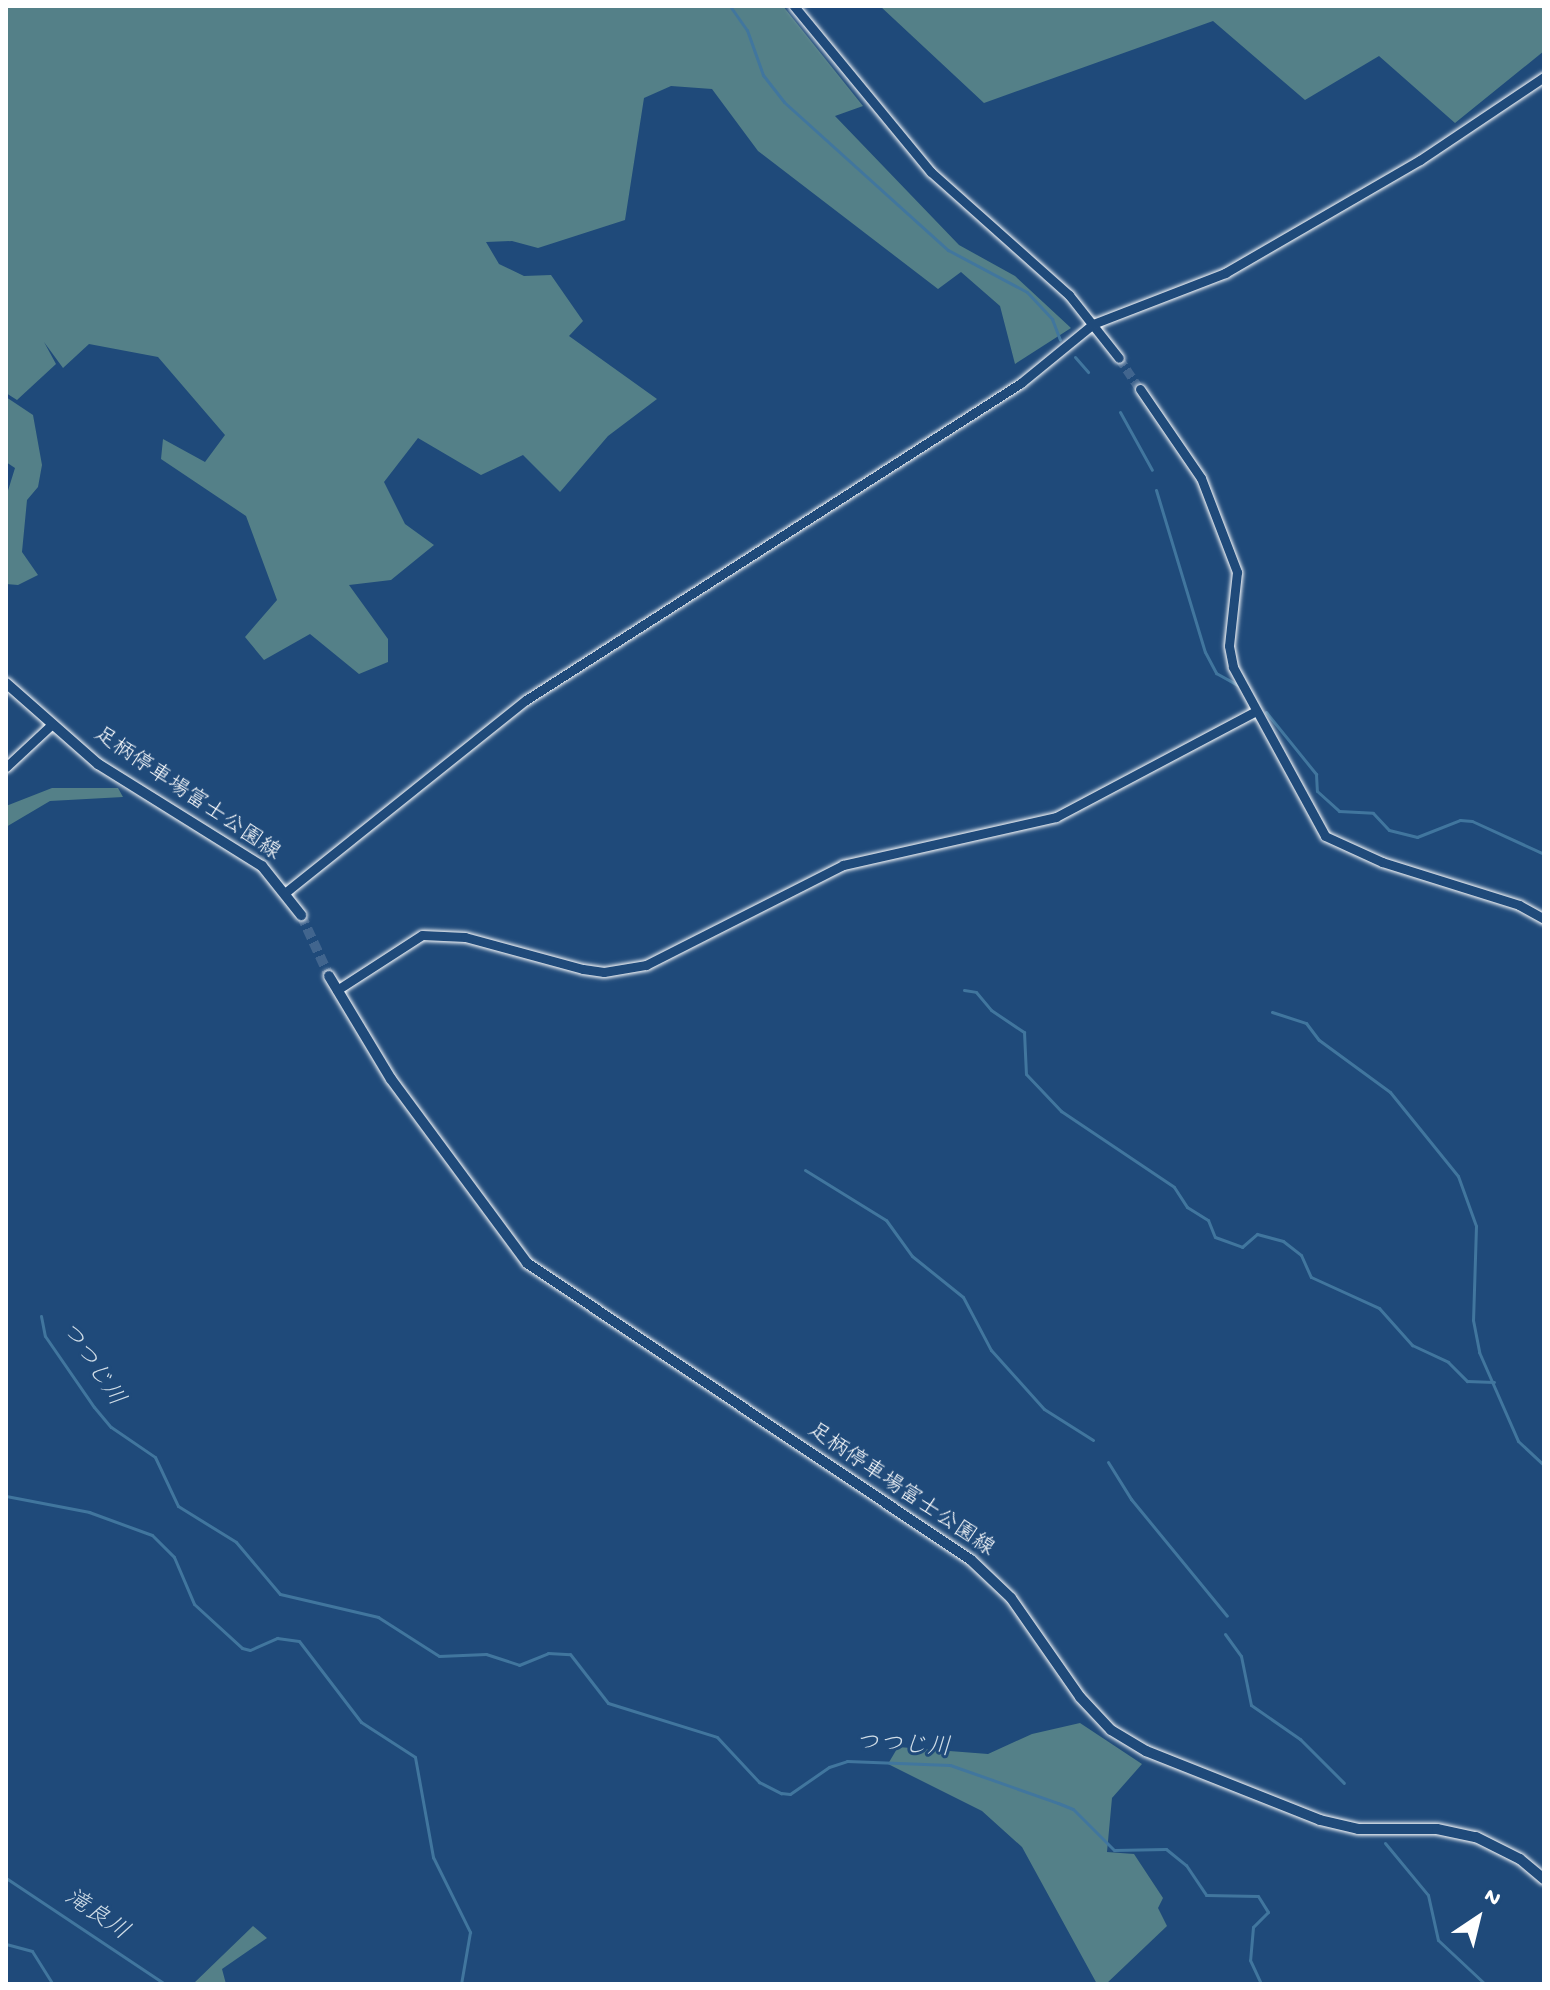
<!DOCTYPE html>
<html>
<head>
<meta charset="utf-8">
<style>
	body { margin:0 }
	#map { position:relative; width:1550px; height:1990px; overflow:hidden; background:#1f4a7a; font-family:"Gochi Hand","Klee One",sans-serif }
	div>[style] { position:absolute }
	.green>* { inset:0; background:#548088 }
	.stream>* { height:3px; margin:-1.5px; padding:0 1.5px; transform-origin:1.5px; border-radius:1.5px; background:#41769e }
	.tertiary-tunnel>* { height:9px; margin-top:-4.5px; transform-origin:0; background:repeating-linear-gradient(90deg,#41658e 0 9px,transparent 0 13.5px) }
	.secondary-tunnel>* { height:10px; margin-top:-5px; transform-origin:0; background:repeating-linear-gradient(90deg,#41658e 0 10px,transparent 0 15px) }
	.roads { filter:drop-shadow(0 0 2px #fff) drop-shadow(0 0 2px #fff) }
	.tertiary>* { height:9px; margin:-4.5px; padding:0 4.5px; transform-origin:4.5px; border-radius:4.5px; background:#1f4a7a }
	.secondary>* { height:10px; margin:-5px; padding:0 5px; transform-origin:5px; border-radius:5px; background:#1f4a7a }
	span { translate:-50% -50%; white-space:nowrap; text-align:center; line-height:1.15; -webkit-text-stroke:6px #1f4a7a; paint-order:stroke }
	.street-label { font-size:22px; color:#fff }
	.water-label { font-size:24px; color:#d0dde7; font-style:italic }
	.frame { position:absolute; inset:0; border:8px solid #fff; pointer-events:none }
	.north { position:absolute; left:1438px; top:1878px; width:80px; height:80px; -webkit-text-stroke:6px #1f4a7a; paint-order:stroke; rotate:35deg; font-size:22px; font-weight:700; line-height:32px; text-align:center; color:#fff }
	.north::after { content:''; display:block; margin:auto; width:28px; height:36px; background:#fff; clip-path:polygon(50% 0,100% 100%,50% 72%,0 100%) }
</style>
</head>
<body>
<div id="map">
	<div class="green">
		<div style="clip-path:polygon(6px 6px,783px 6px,863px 106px,835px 116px,959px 245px,1015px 276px,1071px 328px,1015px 364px,1000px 306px,961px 272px,938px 289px,758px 151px,712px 89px,671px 86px,644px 98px,625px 220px,538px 248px,512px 241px,486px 242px,499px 264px,524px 276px,551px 275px,583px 321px,569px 336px,657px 399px,608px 436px,560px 492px,523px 455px,481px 475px,418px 438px,384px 482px,405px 524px,434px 545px,391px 580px,349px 585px,388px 639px,388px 662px,359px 674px,310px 634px,264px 660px,245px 637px,277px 600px,246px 516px,161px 459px,163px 439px,205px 462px,225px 435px,158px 357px,89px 344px,63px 368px,44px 342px,56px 364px,17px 400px,6px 393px)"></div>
		<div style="clip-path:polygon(880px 6px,1544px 6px,1544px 51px,1455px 123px,1379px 56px,1305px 100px,1213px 21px,984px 103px)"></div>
		<div style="clip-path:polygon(6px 397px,33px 415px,42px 465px,38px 487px,27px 500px,22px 552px,38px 575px,18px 585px,6px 584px,6px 497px,15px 468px,6px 462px)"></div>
		<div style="clip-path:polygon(52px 788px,118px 788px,123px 797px,50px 801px,6px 827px,6px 806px)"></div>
		<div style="clip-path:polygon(1080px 1723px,1142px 1764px,1112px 1798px,1107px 1852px,1134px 1854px,1163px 1898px,1158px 1908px,1167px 1926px,1106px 1984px,1097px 1984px,1022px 1847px,982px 1811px,888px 1764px,898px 1747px,988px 1754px,1032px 1734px)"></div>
		<div style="clip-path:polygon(253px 1926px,267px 1938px,222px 1969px,226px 1984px,193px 1984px)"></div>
	</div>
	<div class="stream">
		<div style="left:730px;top:6px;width:29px;rotate:55deg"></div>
		<div style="left:747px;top:30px;width:48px;rotate:70.4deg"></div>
		<div style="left:763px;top:75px;width:34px;rotate:52deg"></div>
		<div style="left:784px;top:102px;width:221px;rotate:42.1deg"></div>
		<div style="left:948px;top:250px;width:89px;rotate:28deg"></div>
		<div style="left:1027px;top:292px;width:37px;rotate:47deg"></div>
		<div style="left:1052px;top:319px;width:22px;rotate:69deg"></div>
		<div style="left:1075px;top:357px;width:20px;rotate:49deg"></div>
		<div style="left:1120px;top:412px;width:66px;rotate:61.1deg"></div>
		<div style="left:1156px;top:490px;width:169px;rotate:73.2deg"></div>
		<div style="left:1205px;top:652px;width:24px;rotate:62deg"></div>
		<div style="left:1216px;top:673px;width:26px;rotate:29deg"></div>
		<div style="left:1266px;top:712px;width:80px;rotate:51.1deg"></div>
		<div style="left:1316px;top:774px;width:17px;rotate:87deg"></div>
		<div style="left:1317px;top:791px;width:30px;rotate:42deg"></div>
		<div style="left:1339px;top:811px;width:34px;rotate:3deg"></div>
		<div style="left:1373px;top:813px;width:23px;rotate:47deg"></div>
		<div style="left:1389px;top:830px;width:29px;rotate:14deg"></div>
		<div style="left:1417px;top:837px;width:46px;rotate:-21.6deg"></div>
		<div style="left:1460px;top:820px;width:12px;rotate:5deg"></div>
		<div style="left:1472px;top:821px;width:79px;rotate:24.6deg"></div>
		<div style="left:964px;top:990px;width:12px;rotate:9deg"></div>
		<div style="left:976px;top:992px;width:23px;rotate:50deg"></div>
		<div style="left:991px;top:1010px;width:40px;rotate:34deg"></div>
		<div style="left:1024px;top:1032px;width:42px;rotate:87.3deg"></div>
		<div style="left:1026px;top:1074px;width:51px;rotate:46.6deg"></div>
		<div style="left:1061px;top:1111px;width:136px;rotate:33.9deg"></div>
		<div style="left:1174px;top:1187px;width:24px;rotate:57deg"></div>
		<div style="left:1187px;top:1207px;width:25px;rotate:32deg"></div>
		<div style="left:1208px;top:1220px;width:18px;rotate:68deg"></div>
		<div style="left:1215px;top:1237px;width:29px;rotate:20deg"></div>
		<div style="left:1242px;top:1247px;width:20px;rotate:-41deg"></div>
		<div style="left:1257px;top:1234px;width:27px;rotate:15deg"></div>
		<div style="left:1283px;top:1241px;width:23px;rotate:38deg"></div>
		<div style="left:1301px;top:1255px;width:24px;rotate:66deg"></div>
		<div style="left:1311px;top:1277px;width:75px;rotate:24.5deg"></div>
		<div style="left:1379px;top:1308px;width:50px;rotate:48.3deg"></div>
		<div style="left:1412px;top:1345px;width:40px;rotate:25deg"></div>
		<div style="left:1448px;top:1362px;width:27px;rotate:45deg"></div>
		<div style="left:1467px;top:1381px;width:27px;rotate:2deg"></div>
		<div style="left:1272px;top:1012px;width:36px;rotate:18deg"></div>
		<div style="left:1306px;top:1023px;width:21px;rotate:53deg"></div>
		<div style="left:1319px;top:1040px;width:88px;rotate:36.2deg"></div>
		<div style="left:1390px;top:1092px;width:108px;rotate:51deg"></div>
		<div style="left:1458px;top:1176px;width:53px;rotate:70.2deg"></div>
		<div style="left:1476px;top:1226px;width:94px;rotate:91.8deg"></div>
		<div style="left:1473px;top:1320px;width:33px;rotate:79deg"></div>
		<div style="left:1479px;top:1352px;width:97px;rotate:66.3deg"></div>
		<div style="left:1518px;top:1441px;width:35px;rotate:43deg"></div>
		<div style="left:805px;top:1170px;width:95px;rotate:31.7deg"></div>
		<div style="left:886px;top:1220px;width:44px;rotate:54.2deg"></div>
		<div style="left:912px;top:1256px;width:65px;rotate:38.8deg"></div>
		<div style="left:963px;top:1297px;width:60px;rotate:62.2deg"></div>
		<div style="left:991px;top:1350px;width:79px;rotate:48.1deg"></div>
		<div style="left:1044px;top:1409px;width:58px;rotate:32.3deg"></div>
		<div style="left:41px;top:1316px;width:20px;rotate:79deg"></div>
		<div style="left:45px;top:1336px;width:86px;rotate:55.4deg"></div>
		<div style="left:94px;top:1407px;width:26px;rotate:50deg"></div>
		<div style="left:111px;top:1427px;width:53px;rotate:34.3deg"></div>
		<div style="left:155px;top:1457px;width:54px;rotate:64.9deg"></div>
		<div style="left:178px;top:1506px;width:68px;rotate:31.8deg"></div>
		<div style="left:236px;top:1542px;width:68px;rotate:49.8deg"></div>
		<div style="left:280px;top:1594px;width:101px;rotate:13.2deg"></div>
		<div style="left:378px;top:1617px;width:72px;rotate:32.6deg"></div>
		<div style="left:439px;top:1656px;width:47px;rotate:-2.4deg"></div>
		<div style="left:486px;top:1654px;width:35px;rotate:18deg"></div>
		<div style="left:519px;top:1665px;width:31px;rotate:-22deg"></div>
		<div style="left:548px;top:1653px;width:22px;rotate:3deg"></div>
		<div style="left:570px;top:1654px;width:62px;rotate:52.2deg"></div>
		<div style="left:608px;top:1703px;width:114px;rotate:17.3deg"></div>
		<div style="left:717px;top:1737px;width:62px;rotate:47deg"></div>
		<div style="left:759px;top:1782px;width:25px;rotate:27deg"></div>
		<div style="left:781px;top:1793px;width:9px;rotate:6deg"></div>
		<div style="left:790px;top:1794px;width:47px;rotate:-34.7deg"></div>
		<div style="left:829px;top:1767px;width:19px;rotate:-18deg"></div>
		<div style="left:847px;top:1761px;width:103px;rotate:2.2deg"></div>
		<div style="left:950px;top:1765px;width:114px;rotate:19.4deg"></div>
		<div style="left:1058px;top:1803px;width:16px;rotate:22deg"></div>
		<div style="left:1073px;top:1809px;width:58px;rotate:45deg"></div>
		<div style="left:1114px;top:1850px;width:52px;rotate:-1.1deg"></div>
		<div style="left:1166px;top:1849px;width:26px;rotate:39deg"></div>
		<div style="left:1186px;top:1865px;width:36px;rotate:56deg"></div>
		<div style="left:1206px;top:1895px;width:52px;rotate:1.1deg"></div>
		<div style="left:1258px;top:1896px;width:19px;rotate:58deg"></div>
		<div style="left:1268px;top:1912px;width:21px;rotate:135deg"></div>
		<div style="left:1253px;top:1927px;width:33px;rotate:95deg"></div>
		<div style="left:1250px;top:1960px;width:26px;rotate:65deg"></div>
		<div style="left:1108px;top:1462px;width:44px;rotate:58.1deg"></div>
		<div style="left:1131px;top:1499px;width:151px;rotate:50.6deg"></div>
		<div style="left:6px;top:1496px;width:85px;rotate:10.9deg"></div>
		<div style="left:89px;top:1512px;width:67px;rotate:20.1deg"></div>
		<div style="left:152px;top:1535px;width:31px;rotate:45deg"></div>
		<div style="left:174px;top:1557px;width:51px;rotate:66.9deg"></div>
		<div style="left:194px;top:1604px;width:65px;rotate:42.5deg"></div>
		<div style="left:242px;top:1648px;width:8px;rotate:14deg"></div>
		<div style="left:250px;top:1650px;width:30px;rotate:-24deg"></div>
		<div style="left:277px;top:1638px;width:22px;rotate:8deg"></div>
		<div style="left:299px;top:1641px;width:102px;rotate:52.6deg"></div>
		<div style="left:361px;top:1722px;width:64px;rotate:32.9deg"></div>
		<div style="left:415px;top:1757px;width:102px;rotate:79.8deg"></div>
		<div style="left:433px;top:1857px;width:84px;rotate:63.7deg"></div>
		<div style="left:470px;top:1932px;width:53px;rotate:99.8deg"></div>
		<div style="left:1225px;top:1634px;width:27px;rotate:54deg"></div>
		<div style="left:1241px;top:1656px;width:50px;rotate:78.5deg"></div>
		<div style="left:1251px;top:1705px;width:60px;rotate:34.8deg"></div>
		<div style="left:1300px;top:1739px;width:62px;rotate:45deg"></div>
		<div style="left:1385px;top:1843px;width:67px;rotate:50.4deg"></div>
		<div style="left:1428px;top:1895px;width:46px;rotate:77.5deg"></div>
		<div style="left:1438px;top:1940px;width:64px;rotate:43.1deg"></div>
		<div style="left:6px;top:1878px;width:191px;rotate:33.7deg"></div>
		<div style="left:6px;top:1944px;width:27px;rotate:15deg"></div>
		<div style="left:32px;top:1951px;width:39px;rotate:58deg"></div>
	</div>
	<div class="tertiary-tunnel">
		<div style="left:1119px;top:358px;width:37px;rotate:56deg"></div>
	</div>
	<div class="secondary-tunnel">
		<div style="left:301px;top:915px;width:67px;rotate:65.3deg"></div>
	</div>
	<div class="roads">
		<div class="tertiary">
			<div style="left:794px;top:6px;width:215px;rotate:50.5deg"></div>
			<div style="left:931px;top:172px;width:185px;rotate:41.7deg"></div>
			<div style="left:1069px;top:295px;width:80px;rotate:51.6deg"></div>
			<div style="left:1140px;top:389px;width:108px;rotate:55.6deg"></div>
			<div style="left:1201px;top:478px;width:101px;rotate:69deg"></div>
			<div style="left:1237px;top:572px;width:74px;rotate:96.2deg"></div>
			<div style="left:1229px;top:646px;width:21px;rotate:79deg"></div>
			<div style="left:1233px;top:667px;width:192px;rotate:61.4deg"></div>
			<div style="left:1325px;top:836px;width:63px;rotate:24.5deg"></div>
			<div style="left:1382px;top:862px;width:144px;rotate:17.4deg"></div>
			<div style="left:1519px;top:905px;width:29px;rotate:29deg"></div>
			<div style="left:6px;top:767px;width:62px;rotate:-43deg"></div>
			<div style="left:286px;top:892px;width:307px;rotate:-38.7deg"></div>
			<div style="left:526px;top:700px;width:588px;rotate:-32.64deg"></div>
			<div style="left:1021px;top:383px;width:93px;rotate:-39.3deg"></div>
			<div style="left:1093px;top:324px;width:142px;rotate:-21.1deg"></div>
			<div style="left:1225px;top:273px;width:225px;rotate:-30.1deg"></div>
			<div style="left:1420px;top:160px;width:149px;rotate:-33.8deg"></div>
			<div style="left:337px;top:990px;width:101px;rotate:-32.9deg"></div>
			<div style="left:422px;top:935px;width:43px;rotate:2.7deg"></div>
			<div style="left:465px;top:937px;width:122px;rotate:15.2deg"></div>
			<div style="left:583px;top:969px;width:21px;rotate:8deg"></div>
			<div style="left:604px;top:972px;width:43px;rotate:-9.5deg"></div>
			<div style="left:646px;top:965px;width:221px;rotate:-26.9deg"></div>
			<div style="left:843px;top:865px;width:218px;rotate:-12.7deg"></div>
			<div style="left:1056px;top:817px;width:224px;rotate:-27.9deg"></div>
		</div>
		<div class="secondary">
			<div style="left:6px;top:683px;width:123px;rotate:41.4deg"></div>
			<div style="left:98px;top:764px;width:193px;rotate:31.9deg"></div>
			<div style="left:262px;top:866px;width:63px;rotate:51.5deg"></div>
			<div style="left:329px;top:976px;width:120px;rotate:59deg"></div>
			<div style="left:391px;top:1079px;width:229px;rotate:53.5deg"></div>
			<div style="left:527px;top:1263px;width:534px;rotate:33.78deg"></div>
			<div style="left:971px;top:1560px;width:55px;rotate:43.5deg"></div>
			<div style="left:1011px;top:1598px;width:121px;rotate:55.1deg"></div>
			<div style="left:1080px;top:1697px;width:45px;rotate:46.8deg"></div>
			<div style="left:1111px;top:1730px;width:41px;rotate:31deg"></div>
			<div style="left:1146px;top:1751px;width:187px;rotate:21.6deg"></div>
			<div style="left:1320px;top:1820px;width:39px;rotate:13deg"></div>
			<div style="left:1358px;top:1829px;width:79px"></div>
			<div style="left:1437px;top:1829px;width:40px;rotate:12deg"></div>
			<div style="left:1476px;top:1837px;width:49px;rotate:26.6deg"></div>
			<div style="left:1520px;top:1859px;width:31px;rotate:40deg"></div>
		</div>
	</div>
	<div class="street-label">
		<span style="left:186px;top:795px;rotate:34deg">足柄停車場富士公園線</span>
		<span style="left:900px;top:1491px;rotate:34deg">足柄停車場富士公園線</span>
	</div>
	<div class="water-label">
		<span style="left:91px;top:1365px;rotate:56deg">つつじ川</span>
		<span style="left:903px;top:1747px;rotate:3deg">つつじ川</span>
		<span style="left:96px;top:1916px;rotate:34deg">滝良川</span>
	</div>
	<div class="frame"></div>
	<div class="north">N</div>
</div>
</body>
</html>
